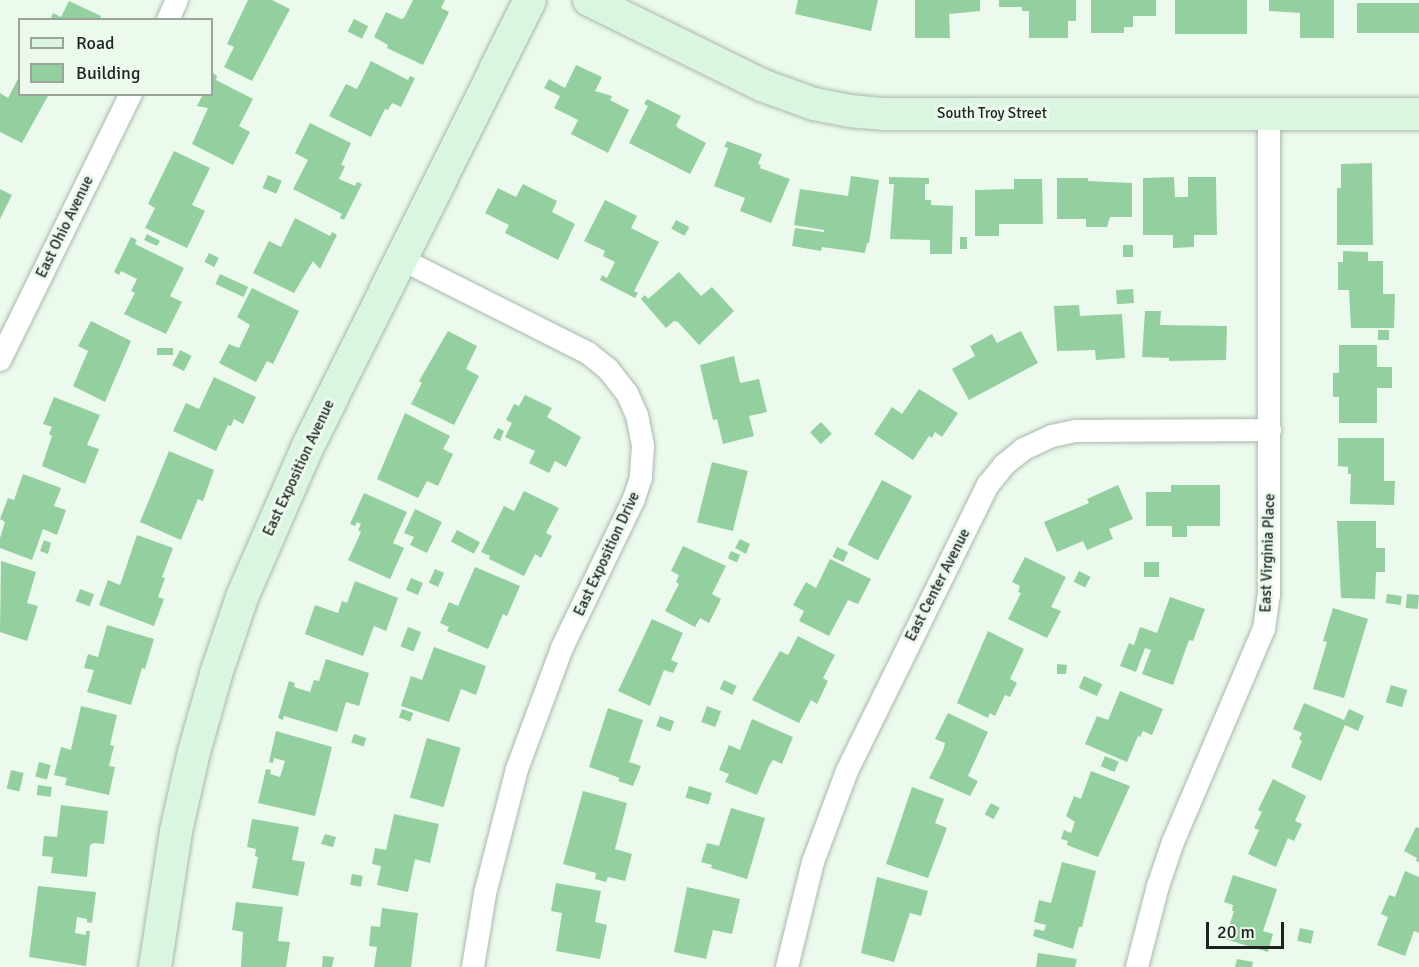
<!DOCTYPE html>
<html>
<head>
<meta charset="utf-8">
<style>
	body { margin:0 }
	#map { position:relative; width:1419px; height:967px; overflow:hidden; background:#ecfaee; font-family:Signika,sans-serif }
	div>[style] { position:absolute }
	.building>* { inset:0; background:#94cf9f; transform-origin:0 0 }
	.roads { filter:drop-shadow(0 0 2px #aab8ac) drop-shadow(0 0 2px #aab8ac) }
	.street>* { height:22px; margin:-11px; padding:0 11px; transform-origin:11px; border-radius:11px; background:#fff }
	.secondary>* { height:32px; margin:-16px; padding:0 16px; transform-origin:16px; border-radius:16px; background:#daf5e0 }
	span { translate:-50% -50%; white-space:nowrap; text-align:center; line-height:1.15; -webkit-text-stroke:6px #ecfaee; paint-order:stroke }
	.street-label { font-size:15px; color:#1e231f }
	.legend { position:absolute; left:18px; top:18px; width:195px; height:78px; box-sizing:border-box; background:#ecfaee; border:2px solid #9aa49b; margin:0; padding:8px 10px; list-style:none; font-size:18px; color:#1e231f }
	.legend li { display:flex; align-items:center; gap:12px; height:30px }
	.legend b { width:30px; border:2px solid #9aa49b }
	.scale { position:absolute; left:1206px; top:922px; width:78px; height:27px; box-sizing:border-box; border:3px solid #1e231f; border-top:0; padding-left:8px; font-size:18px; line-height:21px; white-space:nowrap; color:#1e231f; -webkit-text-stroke:4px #ecfaee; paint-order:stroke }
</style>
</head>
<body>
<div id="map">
	<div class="building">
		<div style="clip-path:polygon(248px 0,272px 0,290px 9px,252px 81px,224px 67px,234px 47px,227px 44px)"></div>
		<div style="clip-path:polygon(413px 0,445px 0,441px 8px,449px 12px,423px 65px,387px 48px,388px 45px,374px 37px,386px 12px,401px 19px,404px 18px)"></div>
		<div style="clip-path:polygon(798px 0,878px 0,871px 31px,795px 14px)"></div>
		<div style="clip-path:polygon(915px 0,980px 0,980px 11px,949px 14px,950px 38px,915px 38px)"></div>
		<div style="clip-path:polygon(999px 0,1076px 0,1076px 21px,1068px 21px,1068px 38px,1029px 38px,1029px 11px,1022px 11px,1022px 7px,999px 7px)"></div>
		<div style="clip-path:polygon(1091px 0,1156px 0,1156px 16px,1133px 16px,1133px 27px,1124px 27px,1124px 33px,1091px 33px)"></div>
		<div style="left:1175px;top:0;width:72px;height:34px"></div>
		<div style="clip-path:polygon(1269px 0,1334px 0,1334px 38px,1300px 38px,1300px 13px,1269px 11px)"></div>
		<div style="clip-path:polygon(69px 1px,101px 16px,100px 20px,50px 20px,53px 13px,61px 17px)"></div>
		<div style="left:1357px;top:3px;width:62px;height:30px"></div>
		<div style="left:354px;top:19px;width:16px;height:14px;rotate:27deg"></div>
		<div style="clip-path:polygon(371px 61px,408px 80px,410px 76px,415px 78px,401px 107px,392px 103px,388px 110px,385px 109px,371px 137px,329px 116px,346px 84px,357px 89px)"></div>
		<div style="clip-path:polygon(576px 65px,602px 77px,595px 91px,612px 96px,610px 100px,629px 110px,608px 153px,571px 134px,578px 120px,554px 108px,560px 96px,544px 88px,549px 79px,565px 88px)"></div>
		<div style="clip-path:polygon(213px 73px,217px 76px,216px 80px,253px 99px,239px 126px,250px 132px,233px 165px,192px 144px,208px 108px,197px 106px,203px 94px,212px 94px)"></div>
		<div style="clip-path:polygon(20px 75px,20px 94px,49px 94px,22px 143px,0 132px,0 93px,8px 98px)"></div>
		<div style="clip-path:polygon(647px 99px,681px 116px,676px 125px,678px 128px,706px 143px,690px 174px,629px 143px,648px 106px,644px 104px)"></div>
		<div style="clip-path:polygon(310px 123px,351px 143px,341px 165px,345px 166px,339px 179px,355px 186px,357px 182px,362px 184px,344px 220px,340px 218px,342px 214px,293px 189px,308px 160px,295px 153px)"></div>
		<div style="clip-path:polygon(727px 141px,762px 154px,758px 164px,761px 165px,760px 168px,790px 179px,771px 223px,740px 211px,745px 198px,714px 186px,728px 148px,724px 147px)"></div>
		<div style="clip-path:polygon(174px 151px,210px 168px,192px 205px,205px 211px,187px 248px,145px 228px,155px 208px,148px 204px)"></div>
		<div style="clip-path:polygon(1372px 163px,1373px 245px,1337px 245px,1337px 188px,1341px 188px,1341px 164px)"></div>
		<div style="left:268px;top:175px;width:15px;height:14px;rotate:23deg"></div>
		<div style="clip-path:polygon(851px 176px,879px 180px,869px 243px,867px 243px,865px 253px,822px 247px,821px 251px,792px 246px,795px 228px,824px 232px,824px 230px,794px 225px,800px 189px,848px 196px)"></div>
		<div style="clip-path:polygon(889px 177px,929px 178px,929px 184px,925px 184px,925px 200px,931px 200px,931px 205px,953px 206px,952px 254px,930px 254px,930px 240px,890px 239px,894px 184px,889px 184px)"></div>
		<div style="clip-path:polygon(1174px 177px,1175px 197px,1188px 197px,1188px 177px,1216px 177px,1217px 235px,1194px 235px,1194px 247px,1173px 248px,1173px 235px,1143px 235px,1143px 178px)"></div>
		<div style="clip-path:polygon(1057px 178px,1088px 178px,1088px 181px,1132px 183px,1132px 217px,1110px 217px,1107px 227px,1086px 227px,1086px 219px,1057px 219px)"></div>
		<div style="clip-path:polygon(1014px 179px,1042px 179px,1043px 224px,999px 224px,999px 236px,975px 236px,975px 190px,1014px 189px)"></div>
		<div style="clip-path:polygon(523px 184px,557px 201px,552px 212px,575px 224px,558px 260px,505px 233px,509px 225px,485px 213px,498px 188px,516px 197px)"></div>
		<div style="clip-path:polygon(0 189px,12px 195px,0 219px)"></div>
		<div style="clip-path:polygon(605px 200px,637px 216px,631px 228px,659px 242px,634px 291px,638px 293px,635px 298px,600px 280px,602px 275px,607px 278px,615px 262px,603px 256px,605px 251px,584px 241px)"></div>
		<div style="clip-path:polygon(295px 218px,330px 236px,332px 232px,337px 235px,320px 269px,313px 261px,294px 293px,253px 273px,269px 241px,281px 247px)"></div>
		<div style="left:676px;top:220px;width:15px;height:10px;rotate:28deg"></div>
		<div style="clip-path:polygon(147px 234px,160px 241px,157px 246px,144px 240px)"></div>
		<div style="clip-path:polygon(131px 237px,137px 240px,135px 244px,184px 268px,170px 296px,182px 302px,166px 334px,124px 314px,135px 293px,131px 291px,137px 279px,121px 271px,119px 275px,114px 272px)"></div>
		<div style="left:960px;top:237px;width:7px;height:12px"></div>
		<div style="left:1133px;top:245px;width:12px;height:10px;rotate:90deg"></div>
		<div style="clip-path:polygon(1343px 251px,1368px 252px,1368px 261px,1383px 261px,1383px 294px,1395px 294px,1394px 328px,1351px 328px,1349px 290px,1338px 290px,1338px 262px,1343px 262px)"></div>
		<div style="left:209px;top:253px;width:11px;height:10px;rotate:27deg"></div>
		<div style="clip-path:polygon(679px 272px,701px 296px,712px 287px,734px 311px,699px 345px,678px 322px,674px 321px,666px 328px,641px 299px,645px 295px,648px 299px)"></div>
		<div style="left:220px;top:274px;width:31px;height:11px;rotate:25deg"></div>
		<div style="clip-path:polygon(252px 288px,299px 311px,273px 364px,267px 361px,256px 382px,219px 363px,229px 344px,239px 348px,250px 325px,237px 317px)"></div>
		<div style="left:1133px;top:289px;width:14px;height:17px;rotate:86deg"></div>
		<div style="clip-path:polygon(1079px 305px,1080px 316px,1122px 314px,1125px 358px,1096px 360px,1095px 350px,1057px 351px,1054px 306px)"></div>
		<div style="clip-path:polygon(1145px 311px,1161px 311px,1160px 325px,1227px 326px,1226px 360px,1169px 361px,1169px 358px,1142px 357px)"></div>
		<div style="clip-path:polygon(91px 321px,131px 341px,105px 402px,73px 386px,88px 351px,78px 346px)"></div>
		<div style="left:1378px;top:330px;width:11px;height:10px"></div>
		<div style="clip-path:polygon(448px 331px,477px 346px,466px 369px,479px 376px,454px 425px,411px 404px,422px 383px,419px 381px)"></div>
		<div style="clip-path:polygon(1021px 331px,1038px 363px,969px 400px,952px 369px,975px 356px,970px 346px,992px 334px,997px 343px)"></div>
		<div style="clip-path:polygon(1339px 345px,1377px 345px,1377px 367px,1392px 367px,1392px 388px,1377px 388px,1377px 423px,1339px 423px,1339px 397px,1333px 397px,1333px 373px,1339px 373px)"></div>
		<div style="left:173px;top:348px;width:7px;height:16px;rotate:90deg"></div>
		<div style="left:180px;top:350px;width:13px;height:17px;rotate:27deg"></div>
		<div style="clip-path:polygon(734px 356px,740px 383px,759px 379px,767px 412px,749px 416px,754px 436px,723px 444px,717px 419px,713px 420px,700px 365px)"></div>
		<div style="clip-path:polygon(214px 377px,256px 397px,243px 424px,234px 419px,231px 426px,228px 425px,216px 451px,173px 431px,186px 403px,199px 409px)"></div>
		<div style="clip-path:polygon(919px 389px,958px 413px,942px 437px,935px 432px,932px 438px,929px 436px,913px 460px,874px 434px,892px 407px,902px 414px)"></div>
		<div style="clip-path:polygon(525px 395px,552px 408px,547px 417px,581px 437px,566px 467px,555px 461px,549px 473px,529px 463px,535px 451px,505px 437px,512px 423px,506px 420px,514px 404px,519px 406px)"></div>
		<div style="clip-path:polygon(54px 397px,100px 415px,87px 445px,99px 449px,85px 484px,42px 466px,52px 436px,49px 434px,52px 427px,43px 424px)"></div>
		<div style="clip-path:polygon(405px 413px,450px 436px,443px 449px,453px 454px,438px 486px,427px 481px,418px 498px,377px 479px)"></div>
		<div style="left:821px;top:422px;width:16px;height:15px;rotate:47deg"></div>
		<div style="clip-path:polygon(498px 428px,504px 431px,500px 441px,493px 438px)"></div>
		<div style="clip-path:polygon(1338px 438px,1384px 438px,1384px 481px,1395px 481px,1394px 505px,1350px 504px,1351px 474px,1348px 474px,1348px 467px,1338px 466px)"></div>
		<div style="clip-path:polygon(169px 451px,214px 470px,203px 501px,198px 499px,181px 540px,140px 522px)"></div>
		<div style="left:712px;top:462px;width:37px;height:62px;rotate:14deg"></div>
		<div style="clip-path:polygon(23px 474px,61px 488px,54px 506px,66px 510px,57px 535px,43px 529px,32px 560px,0 548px,0 538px,5px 522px,0 519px,8px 498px,14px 500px)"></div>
		<div style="left:882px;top:480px;width:34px;height:73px;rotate:28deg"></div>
		<div style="clip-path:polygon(1118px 485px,1133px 519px,1109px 529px,1113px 539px,1087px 550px,1083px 541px,1057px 552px,1044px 522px,1089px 503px,1087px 499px)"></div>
		<div style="clip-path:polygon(1171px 485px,1220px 485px,1220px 526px,1187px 526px,1187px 537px,1172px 537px,1172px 526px,1146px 526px,1146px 492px,1171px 492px)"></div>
		<div style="clip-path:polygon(524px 491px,559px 508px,546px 533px,552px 536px,541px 558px,535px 554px,524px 576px,489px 559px,490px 556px,481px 552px,504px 506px,514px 511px)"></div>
		<div style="clip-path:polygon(364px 493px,407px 512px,393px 543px,404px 548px,390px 579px,348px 560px,361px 532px,358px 530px,361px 524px,357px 522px,355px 526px,350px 524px)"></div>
		<div style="clip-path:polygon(415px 509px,442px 522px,427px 553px,410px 545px,414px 537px,404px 533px)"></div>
		<div style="clip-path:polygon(1337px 521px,1376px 521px,1376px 548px,1385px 548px,1385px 572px,1376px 572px,1375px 599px,1341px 598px)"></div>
		<div style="left:457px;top:530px;width:26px;height:13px;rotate:28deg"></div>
		<div style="clip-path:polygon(137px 535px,173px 548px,162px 577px,165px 578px,158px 597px,164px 599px,154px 626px,99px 605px,108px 580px,120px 585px)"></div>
		<div style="clip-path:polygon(740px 539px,750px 544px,746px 554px,735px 548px)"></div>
		<div style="clip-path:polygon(44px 540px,51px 543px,48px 554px,40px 551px)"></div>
		<div style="clip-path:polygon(683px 546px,726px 566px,712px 594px,721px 599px,709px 623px,700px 618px,695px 627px,665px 611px,679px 584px,676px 582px,679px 575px,671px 571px)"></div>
		<div style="left:837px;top:547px;width:12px;height:11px;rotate:24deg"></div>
		<div style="left:731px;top:551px;width:10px;height:8px;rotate:24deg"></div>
		<div style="clip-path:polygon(1025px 557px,1066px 577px,1051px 607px,1061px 611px,1047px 638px,1008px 619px,1021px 593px,1018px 592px,1020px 586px,1012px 582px)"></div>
		<div style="clip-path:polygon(830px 559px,871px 579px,858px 604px,848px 600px,829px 636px,799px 621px,804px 611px,793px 605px,806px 582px,816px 588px)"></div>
		<div style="clip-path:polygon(1px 561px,36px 572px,27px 603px,38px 606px,27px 641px,0 632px)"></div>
		<div style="left:1144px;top:562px;width:15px;height:15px"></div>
		<div style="clip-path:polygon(475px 567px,520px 586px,507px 616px,503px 614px,488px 649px,447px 631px,449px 627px,440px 623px,449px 602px,458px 606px)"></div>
		<div style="left:435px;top:569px;width:10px;height:15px;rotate:24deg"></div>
		<div style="left:1079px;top:571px;width:13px;height:12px;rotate:27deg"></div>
		<div style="left:411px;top:578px;width:13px;height:13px;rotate:23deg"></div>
		<div style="clip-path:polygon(355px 581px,398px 598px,386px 631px,374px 626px,363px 656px,305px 634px,315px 605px,338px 613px,342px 601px,347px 603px)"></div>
		<div style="left:80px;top:589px;width:15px;height:13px;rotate:20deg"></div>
		<div style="left:1387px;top:594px;width:15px;height:9px;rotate:8deg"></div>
		<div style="left:1407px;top:594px;width:12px;height:14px;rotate:5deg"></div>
		<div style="clip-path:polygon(1170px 597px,1205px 609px,1193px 641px,1189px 640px,1173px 685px,1142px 674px,1151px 650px,1145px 648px,1136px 672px,1120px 666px,1129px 643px,1134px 645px,1140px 627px,1157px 633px)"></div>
		<div style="clip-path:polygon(1333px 608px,1368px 619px,1344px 698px,1313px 689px,1327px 642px,1323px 641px)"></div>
		<div style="clip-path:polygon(652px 619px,683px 633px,671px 660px,678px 663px,673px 673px,664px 670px,650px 706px,618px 691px)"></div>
		<div style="clip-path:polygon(107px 625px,154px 639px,145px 669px,142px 668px,131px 705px,87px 692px,94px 670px,84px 668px,88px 654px,98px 657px)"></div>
		<div style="left:408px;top:627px;width:14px;height:21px;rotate:21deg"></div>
		<div style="clip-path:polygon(988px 631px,1024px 649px,1010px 679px,1017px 683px,1010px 697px,1005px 695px,995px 716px,990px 713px,988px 718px,957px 703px)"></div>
		<div style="clip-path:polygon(798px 636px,835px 655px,823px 678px,828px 681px,817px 704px,811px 700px,799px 723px,752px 700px,780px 651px,788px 655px)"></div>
		<div style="clip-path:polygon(434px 647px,486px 666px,476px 695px,461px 689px,449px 722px,401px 706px,411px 676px,422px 680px)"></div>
		<div style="clip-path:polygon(326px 659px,369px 673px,359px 706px,346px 702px,337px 732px,284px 716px,283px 720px,278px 718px,289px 681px,295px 683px,294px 687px,310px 692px,314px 680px,319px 681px)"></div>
		<div style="clip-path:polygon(1057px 664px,1067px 665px,1066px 674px,1057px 674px)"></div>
		<div style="left:1084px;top:676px;width:20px;height:13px;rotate:24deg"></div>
		<div style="left:724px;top:680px;width:14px;height:10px;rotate:25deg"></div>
		<div style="left:1391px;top:685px;width:17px;height:18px;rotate:17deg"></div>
		<div style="clip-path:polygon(1120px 691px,1163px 709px,1152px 735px,1143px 731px,1140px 737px,1138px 736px,1127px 762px,1085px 744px,1097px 716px,1108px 720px)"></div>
		<div style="clip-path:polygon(1304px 703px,1344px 720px,1349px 709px,1364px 716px,1358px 731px,1345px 725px,1321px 781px,1291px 767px,1302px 741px,1299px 739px,1302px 733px,1293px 729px)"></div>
		<div style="clip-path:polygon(81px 706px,117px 715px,110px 745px,114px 746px,109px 766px,115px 767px,109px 795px,65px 785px,67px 778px,54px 775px,61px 747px,71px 750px)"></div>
		<div style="left:707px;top:706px;width:15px;height:17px;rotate:20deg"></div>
		<div style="clip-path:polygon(608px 708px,643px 720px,629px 762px,641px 766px,633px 786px,618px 781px,620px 778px,589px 767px)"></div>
		<div style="left:402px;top:709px;width:12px;height:9px;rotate:20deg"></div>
		<div style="clip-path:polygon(948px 713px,988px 732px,968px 776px,978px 781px,970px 796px,929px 778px,943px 751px,945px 743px,935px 739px)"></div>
		<div style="left:660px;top:716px;width:15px;height:11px;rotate:20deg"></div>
		<div style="clip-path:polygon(752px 719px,793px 737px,782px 764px,773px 760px,769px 766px,757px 795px,725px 782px,729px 774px,719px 770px,729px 745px,740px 750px)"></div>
		<div style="clip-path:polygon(276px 731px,332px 747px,315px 816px,258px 803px,266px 769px,271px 770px,270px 774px,280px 777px,285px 761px,274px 758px,273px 763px,269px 762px)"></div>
		<div style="left:354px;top:734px;width:13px;height:9px;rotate:18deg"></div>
		<div style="left:427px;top:738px;width:35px;height:62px;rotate:16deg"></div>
		<div style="left:1105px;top:756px;width:15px;height:11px;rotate:23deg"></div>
		<div style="left:39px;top:762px;width:12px;height:15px;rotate:14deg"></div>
		<div style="left:11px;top:770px;width:13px;height:19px;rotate:13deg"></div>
		<div style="clip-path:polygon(1091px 771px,1130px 786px,1098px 857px,1067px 845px,1068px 841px,1061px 839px,1064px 830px,1071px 833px,1075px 822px,1066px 816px,1074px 796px,1081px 799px)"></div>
		<div style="clip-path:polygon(1273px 779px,1306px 796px,1295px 821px,1302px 824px,1294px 841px,1288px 838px,1276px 867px,1248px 854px,1259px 830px,1254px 828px,1262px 812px,1258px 810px)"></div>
		<div style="left:38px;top:785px;width:14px;height:10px;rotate:8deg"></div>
		<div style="left:689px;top:786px;width:24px;height:12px;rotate:17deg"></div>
		<div style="clip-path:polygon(912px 787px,944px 799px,935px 823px,947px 828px,928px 878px,886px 864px)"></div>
		<div style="clip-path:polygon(583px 791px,627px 803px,615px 849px,632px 854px,625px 881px,608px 877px,606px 882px,595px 879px,596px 873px,563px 864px)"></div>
		<div style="left:991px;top:803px;width:10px;height:13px;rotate:29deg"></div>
		<div style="clip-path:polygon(61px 805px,108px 811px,104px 844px,94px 843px,90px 845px,87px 877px,51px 873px,53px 857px,42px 856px,44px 836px,57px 837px)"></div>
		<div style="clip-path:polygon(731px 808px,765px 818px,747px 879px,711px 868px,712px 865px,701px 862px,707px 843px,719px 846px)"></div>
		<div style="clip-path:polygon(394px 814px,439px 824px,430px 863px,415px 859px,408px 892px,377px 885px,381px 866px,372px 864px,375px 848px,386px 850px)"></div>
		<div style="clip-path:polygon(252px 819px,299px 827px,292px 860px,305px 862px,298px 896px,252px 888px,258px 857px,255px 856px,256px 849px,247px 847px)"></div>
		<div style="clip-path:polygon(1416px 827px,1419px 828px,1419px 862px,1416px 861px,1417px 858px,1404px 851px)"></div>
		<div style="clip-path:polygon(325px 834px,336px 837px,333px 847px,321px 844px)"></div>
		<div style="clip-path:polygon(1062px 862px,1096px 871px,1082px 927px,1079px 927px,1073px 949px,1033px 936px,1035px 929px,1044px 931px,1046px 925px,1034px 922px,1039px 900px,1051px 903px)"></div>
		<div style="clip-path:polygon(1405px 871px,1419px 877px,1419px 933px,1414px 931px,1405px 956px,1377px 945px,1388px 917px,1381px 914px,1389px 895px,1395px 897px)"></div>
		<div style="left:352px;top:874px;width:11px;height:11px;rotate:10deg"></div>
		<div style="clip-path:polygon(1233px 875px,1277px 889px,1263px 931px,1273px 934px,1268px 952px,1225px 939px,1234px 911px,1232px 911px,1233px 905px,1224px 902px)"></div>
		<div style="clip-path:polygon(877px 877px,928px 891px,921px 916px,910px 913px,894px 962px,861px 953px)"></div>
		<div style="clip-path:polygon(556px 883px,601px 891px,595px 922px,607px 925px,600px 959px,556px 951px,562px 913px,551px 911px)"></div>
		<div style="clip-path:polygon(38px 886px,96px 892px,92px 923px,87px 922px,87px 919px,77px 917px,75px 933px,86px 935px,86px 931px,90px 931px,86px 966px,29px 957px)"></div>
		<div style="clip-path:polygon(687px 887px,740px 899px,732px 934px,713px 930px,706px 959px,674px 952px)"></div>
		<div style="clip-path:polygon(236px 902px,283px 907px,278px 941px,290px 942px,286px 967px,241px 967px,243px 932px,232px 930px)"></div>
		<div style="clip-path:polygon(382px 908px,418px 913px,411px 967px,374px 967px,377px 947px,369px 946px,371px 926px,380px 927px)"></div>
		<div style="left:1300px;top:928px;width:14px;height:13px;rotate:12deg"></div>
		<div style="clip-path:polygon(1038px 953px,1077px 959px,1075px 967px,1036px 967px)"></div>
		<div style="clip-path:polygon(323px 956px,334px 957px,332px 967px,322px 967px)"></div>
		<div style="clip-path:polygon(1237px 959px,1253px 962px,1252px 967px,1235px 967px)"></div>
	</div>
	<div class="roads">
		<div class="street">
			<div style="left:168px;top:20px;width:22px;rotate:-66deg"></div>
			<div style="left:401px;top:259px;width:209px;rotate:26.7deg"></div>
			<div style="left:588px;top:353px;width:26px;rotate:39deg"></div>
			<div style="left:608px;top:369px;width:31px;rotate:52deg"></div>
			<div style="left:627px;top:393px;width:24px;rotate:66deg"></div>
			<div style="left:637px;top:415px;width:32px;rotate:79deg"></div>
			<div style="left:643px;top:446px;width:32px;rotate:94deg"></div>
			<div style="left:641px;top:478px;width:24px;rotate:109deg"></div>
			<div style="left:633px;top:501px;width:163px;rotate:115.8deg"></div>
			<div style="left:562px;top:648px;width:129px;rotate:110.4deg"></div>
			<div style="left:517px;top:769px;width:129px;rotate:104.4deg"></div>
			<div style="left:485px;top:894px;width:74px;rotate:99.3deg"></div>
			<div style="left:0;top:360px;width:297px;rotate:-63.8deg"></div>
			<div style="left:787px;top:967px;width:108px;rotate:-76.1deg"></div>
			<div style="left:813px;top:862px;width:97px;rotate:-69.5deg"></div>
			<div style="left:847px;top:771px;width:319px;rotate:-63.8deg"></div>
			<div style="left:988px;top:485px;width:26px;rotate:-51deg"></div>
			<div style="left:1004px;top:465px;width:26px;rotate:-39deg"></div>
			<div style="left:1024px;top:449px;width:31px;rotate:-25deg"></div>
			<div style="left:1052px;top:436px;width:25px;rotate:-12deg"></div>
			<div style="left:1076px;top:431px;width:194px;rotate:-0.3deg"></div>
			<div style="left:1137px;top:967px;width:84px;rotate:-75.5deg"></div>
			<div style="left:1158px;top:886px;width:46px;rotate:-71.2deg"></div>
			<div style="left:1173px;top:842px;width:232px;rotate:-66.9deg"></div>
			<div style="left:1264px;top:629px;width:34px;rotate:-82deg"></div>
			<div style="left:1269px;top:595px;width:480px;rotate:-90deg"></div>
		</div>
		<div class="secondary">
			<div style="left:589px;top:0;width:195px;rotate:26.2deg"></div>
			<div style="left:764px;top:86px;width:53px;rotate:19.8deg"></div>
			<div style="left:814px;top:104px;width:36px;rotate:11deg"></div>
			<div style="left:849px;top:111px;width:36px;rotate:5deg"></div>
			<div style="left:885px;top:114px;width:534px"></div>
			<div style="left:155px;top:967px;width:138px;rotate:-81.2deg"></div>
			<div style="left:176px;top:831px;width:81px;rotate:-77.2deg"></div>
			<div style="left:194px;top:752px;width:81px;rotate:-74.2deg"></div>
			<div style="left:216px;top:674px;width:81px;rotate:-71.3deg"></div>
			<div style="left:242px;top:597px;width:163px;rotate:-66.4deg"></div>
			<div style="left:307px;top:448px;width:500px;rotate:-63.54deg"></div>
		</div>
	</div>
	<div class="street-label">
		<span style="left:992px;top:114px">South Troy Street</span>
		<span style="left:65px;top:227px;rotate:-64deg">East Ohio Avenue</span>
		<span style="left:299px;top:468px;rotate:-65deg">East Exposition Avenue</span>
		<span style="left:1268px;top:553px;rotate:-88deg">East Virginia Place</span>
		<span style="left:607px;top:554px;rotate:-65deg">East Exposition Drive</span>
		<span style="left:938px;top:585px;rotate:-63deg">East Center Avenue</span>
	</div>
	<ul class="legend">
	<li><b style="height:8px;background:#daf5e0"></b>Road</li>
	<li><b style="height:16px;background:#94cf9f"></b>Building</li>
	</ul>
	<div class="scale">20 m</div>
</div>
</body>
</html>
